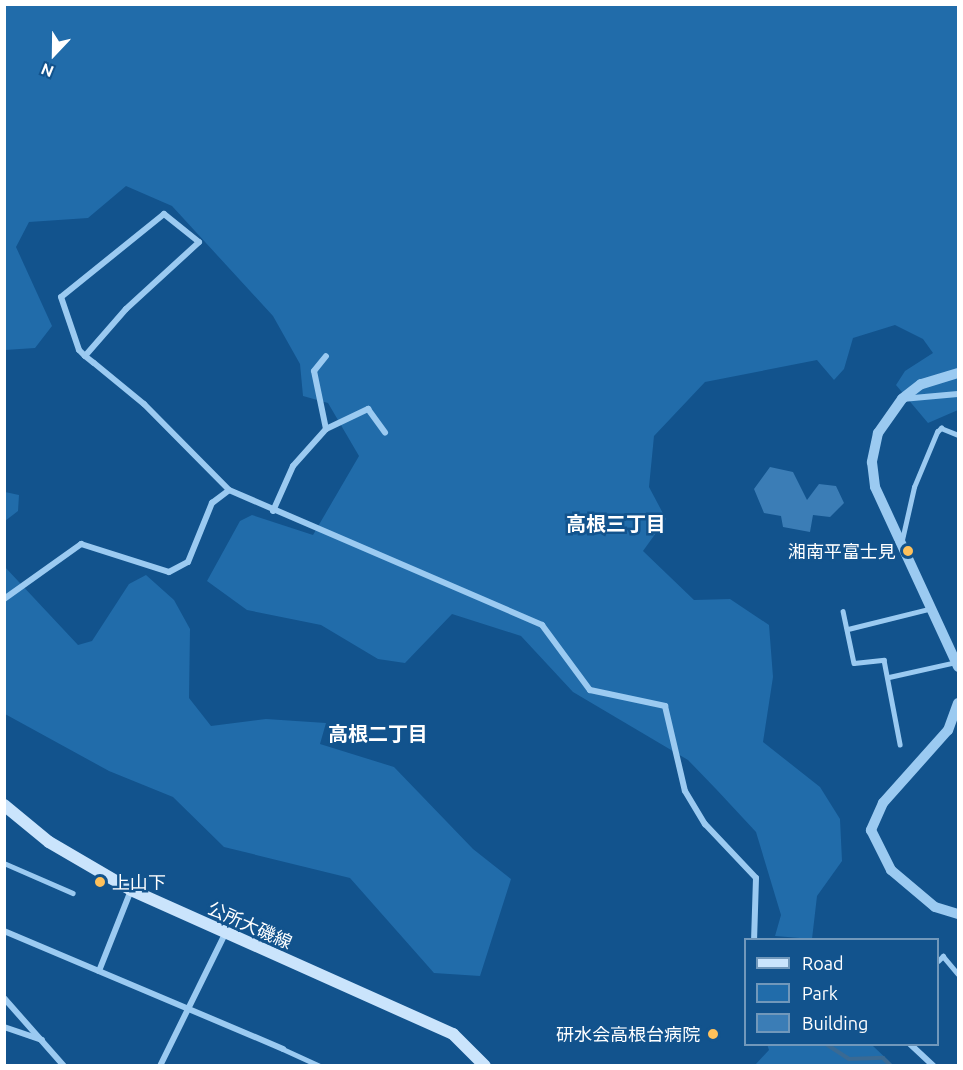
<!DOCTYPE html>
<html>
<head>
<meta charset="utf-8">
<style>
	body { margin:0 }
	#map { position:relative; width:963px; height:1070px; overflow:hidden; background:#12538d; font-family:Ubuntu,"Noto Sans JP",sans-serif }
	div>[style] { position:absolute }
	.green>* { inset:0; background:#216caa }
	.stream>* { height:4px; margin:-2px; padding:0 2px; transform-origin:2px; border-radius:2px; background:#3a6a94 }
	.building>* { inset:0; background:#3b7db6 }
	.service>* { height:4.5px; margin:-2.25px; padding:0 2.25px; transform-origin:2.25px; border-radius:2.25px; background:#9bcaf1 }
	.minor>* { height:6px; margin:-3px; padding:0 3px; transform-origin:3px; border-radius:3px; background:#9bcaf1 }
	.tertiary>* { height:10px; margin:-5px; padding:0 5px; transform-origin:5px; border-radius:5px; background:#9bcaf1 }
	.secondary>* { height:12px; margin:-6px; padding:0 6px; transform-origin:6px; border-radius:6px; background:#cae4fc }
	.dots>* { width:16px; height:16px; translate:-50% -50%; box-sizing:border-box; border:3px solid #12538d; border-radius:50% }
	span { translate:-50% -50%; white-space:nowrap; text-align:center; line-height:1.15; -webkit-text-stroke:5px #12538d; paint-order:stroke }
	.poi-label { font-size:18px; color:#fff }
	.right { translate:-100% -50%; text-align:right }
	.left { translate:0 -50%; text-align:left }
	.street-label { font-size:18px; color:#fff }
	.neighbourhood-label { font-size:20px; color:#fff; font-weight:700 }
	.frame { position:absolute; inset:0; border:6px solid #fff; pointer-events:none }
	.legend { position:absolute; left:744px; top:938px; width:195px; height:108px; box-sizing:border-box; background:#12538d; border:2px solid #7198bb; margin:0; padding:8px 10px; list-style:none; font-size:18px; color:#fff }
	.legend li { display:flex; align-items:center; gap:12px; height:30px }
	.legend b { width:30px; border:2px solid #7198bb }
	.north { position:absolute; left:24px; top:24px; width:60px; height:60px; -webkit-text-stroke:4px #12538d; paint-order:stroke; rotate:202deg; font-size:16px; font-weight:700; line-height:24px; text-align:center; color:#fff }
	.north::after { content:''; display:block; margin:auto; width:21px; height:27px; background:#fff; clip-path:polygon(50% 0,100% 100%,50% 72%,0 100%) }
</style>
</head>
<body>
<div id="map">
	<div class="green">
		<div style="clip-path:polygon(5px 5px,958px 5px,958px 410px,928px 423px,896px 385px,905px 371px,933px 353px,923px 339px,895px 325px,853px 338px,844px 369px,834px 380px,817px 360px,705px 382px,654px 436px,649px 487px,666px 519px,643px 551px,694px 600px,730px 599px,769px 625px,773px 677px,763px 742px,820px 787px,840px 819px,842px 861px,817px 896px,812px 939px,775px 936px,781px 915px,756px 832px,716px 789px,688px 760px,573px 692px,521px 636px,452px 614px,405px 663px,378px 659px,321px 625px,247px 610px,207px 581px,240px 521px,252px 515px,313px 535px,359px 456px,328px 403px,303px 396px,300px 364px,273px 316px,172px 206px,126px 186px,88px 218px,29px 222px,16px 247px,52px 326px,35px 348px,5px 350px)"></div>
		<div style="clip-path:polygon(5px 492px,19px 495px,18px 511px,5px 521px)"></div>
		<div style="clip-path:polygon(4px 566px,78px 645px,92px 641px,129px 584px,146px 575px,174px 600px,190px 629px,189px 698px,211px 726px,266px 719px,326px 723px,320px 744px,394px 767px,473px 849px,511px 879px,480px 976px,434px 973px,350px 878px,224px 847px,173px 797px,109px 771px,5px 714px)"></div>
		<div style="clip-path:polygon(767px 1044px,873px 1046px,893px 1065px,755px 1065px,769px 1050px)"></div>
	</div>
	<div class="stream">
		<div style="left:826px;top:1044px;width:27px;rotate:33deg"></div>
		<div style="left:849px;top:1059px;width:34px;rotate:-2deg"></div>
		<div style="left:883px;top:1058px;width:11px;rotate:45deg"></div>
	</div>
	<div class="building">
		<div style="clip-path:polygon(770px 467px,793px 472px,807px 500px,819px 484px,836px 486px,844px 503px,830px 517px,813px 515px,810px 532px,783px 527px,781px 516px,764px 513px,754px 489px)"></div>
	</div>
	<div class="service">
		<div style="left:902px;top:540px;width:54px;rotate:-77.2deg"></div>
		<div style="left:914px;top:487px;width:60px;rotate:-67.3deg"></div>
		<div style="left:937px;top:432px;width:6px;rotate:-45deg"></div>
		<div style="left:941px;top:428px;width:18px;rotate:22deg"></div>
		<div style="left:843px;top:611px;width:53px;rotate:78.1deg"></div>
		<div style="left:854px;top:663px;width:30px;rotate:-6deg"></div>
		<div style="left:884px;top:660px;width:86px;rotate:79.2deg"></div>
		<div style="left:848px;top:629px;width:83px;rotate:-13.9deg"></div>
		<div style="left:889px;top:677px;width:69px;rotate:-12.6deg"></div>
		<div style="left:4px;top:863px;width:75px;rotate:23.5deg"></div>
		<div style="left:938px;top:961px;width:7px;rotate:-45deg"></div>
		<div style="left:943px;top:956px;width:23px;rotate:50deg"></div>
		<div style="left:283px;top:1049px;width:41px;rotate:24.7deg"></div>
	</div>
	<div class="minor">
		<div style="left:85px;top:356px;width:62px;rotate:-48.9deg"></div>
		<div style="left:126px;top:309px;width:99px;rotate:-42.5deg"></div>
		<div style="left:199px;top:242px;width:45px;rotate:-141.3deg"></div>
		<div style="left:164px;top:214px;width:132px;rotate:141.1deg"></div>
		<div style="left:61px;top:297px;width:56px;rotate:71.2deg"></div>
		<div style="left:79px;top:350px;width:8px;rotate:45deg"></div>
		<div style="left:85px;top:356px;width:11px;rotate:38deg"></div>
		<div style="left:94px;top:363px;width:65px;rotate:39.4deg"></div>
		<div style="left:144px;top:404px;width:121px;rotate:45.3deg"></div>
		<div style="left:902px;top:399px;width:56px;rotate:-5.1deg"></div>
		<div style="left:326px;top:429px;width:47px;rotate:-25.5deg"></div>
		<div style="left:368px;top:409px;width:29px;rotate:54deg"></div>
		<div style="left:273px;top:511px;width:49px;rotate:-66deg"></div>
		<div style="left:293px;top:466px;width:50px;rotate:-48.3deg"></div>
		<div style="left:326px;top:429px;width:59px;rotate:-101.7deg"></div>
		<div style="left:314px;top:371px;width:19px;rotate:-51deg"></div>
		<div style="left:4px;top:599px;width:95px;rotate:-35.5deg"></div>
		<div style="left:81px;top:544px;width:92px;rotate:17.7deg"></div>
		<div style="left:169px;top:572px;width:21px;rotate:-28deg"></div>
		<div style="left:188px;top:562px;width:64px;rotate:-67.9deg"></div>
		<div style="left:212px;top:503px;width:21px;rotate:-37deg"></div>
		<div style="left:229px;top:490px;width:341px;rotate:23.3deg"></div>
		<div style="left:542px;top:625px;width:81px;rotate:53.6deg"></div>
		<div style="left:590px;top:690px;width:77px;rotate:12deg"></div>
		<div style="left:665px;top:706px;width:87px;rotate:76.8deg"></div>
		<div style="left:685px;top:791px;width:39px;rotate:59deg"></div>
		<div style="left:705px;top:824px;width:74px;rotate:46.6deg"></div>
		<div style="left:756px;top:878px;width:62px;rotate:91.8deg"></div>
		<div style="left:4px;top:931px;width:303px;rotate:22.9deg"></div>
		<div style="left:99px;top:971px;width:87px;rotate:-68.4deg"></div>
		<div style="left:4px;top:998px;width:91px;rotate:48.6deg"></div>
		<div style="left:4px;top:1027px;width:40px;rotate:18.9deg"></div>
		<div style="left:910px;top:1044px;width:33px;rotate:43deg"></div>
		<div style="left:160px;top:1066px;width:147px;rotate:-63.8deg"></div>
	</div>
	<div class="tertiary">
		<div style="left:958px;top:373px;width:39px;rotate:163deg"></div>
		<div style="left:921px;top:384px;width:24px;rotate:142deg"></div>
		<div style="left:902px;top:399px;width:42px;rotate:125.2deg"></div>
		<div style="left:878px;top:433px;width:30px;rotate:102deg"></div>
		<div style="left:872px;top:462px;width:25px;rotate:83deg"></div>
		<div style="left:875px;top:487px;width:198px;rotate:65.2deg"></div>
		<div style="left:958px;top:703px;width:29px;rotate:110deg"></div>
		<div style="left:948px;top:730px;width:98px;rotate:131.7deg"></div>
		<div style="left:883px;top:803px;width:30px;rotate:114deg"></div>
		<div style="left:871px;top:830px;width:45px;rotate:63.4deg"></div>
		<div style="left:891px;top:870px;width:57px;rotate:40.1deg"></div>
		<div style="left:935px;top:907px;width:24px;rotate:17deg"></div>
	</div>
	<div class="secondary">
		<div style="left:4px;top:805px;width:58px;rotate:39.4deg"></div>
		<div style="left:49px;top:842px;width:95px;rotate:30.3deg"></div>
		<div style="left:131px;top:890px;width:353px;rotate:24.1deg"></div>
		<div style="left:453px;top:1034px;width:45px;rotate:45deg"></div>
	</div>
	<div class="dots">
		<div style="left:908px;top:551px;background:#ffc15b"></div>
		<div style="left:100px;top:882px;background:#ffc15b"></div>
		<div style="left:713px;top:1034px;background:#ffc15b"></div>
	</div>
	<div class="poi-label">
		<span class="right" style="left:896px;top:551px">湘南平富士見</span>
		<span class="left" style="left:112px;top:882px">上山下</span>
		<span class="right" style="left:700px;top:1034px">研水会高根台病院</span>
	</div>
	<div class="street-label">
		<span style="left:250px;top:925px;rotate:24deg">公所大磯線</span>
	</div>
	<div class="neighbourhood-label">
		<span style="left:616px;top:523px">高根三丁目</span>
		<span style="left:378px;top:733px">高根二丁目</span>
	</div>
	<div class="frame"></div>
	<ul class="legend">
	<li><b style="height:8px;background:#cae4fc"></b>Road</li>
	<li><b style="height:16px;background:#216caa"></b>Park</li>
	<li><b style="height:16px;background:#3b7db6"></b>Building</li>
	</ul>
	<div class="north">N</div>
</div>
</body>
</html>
